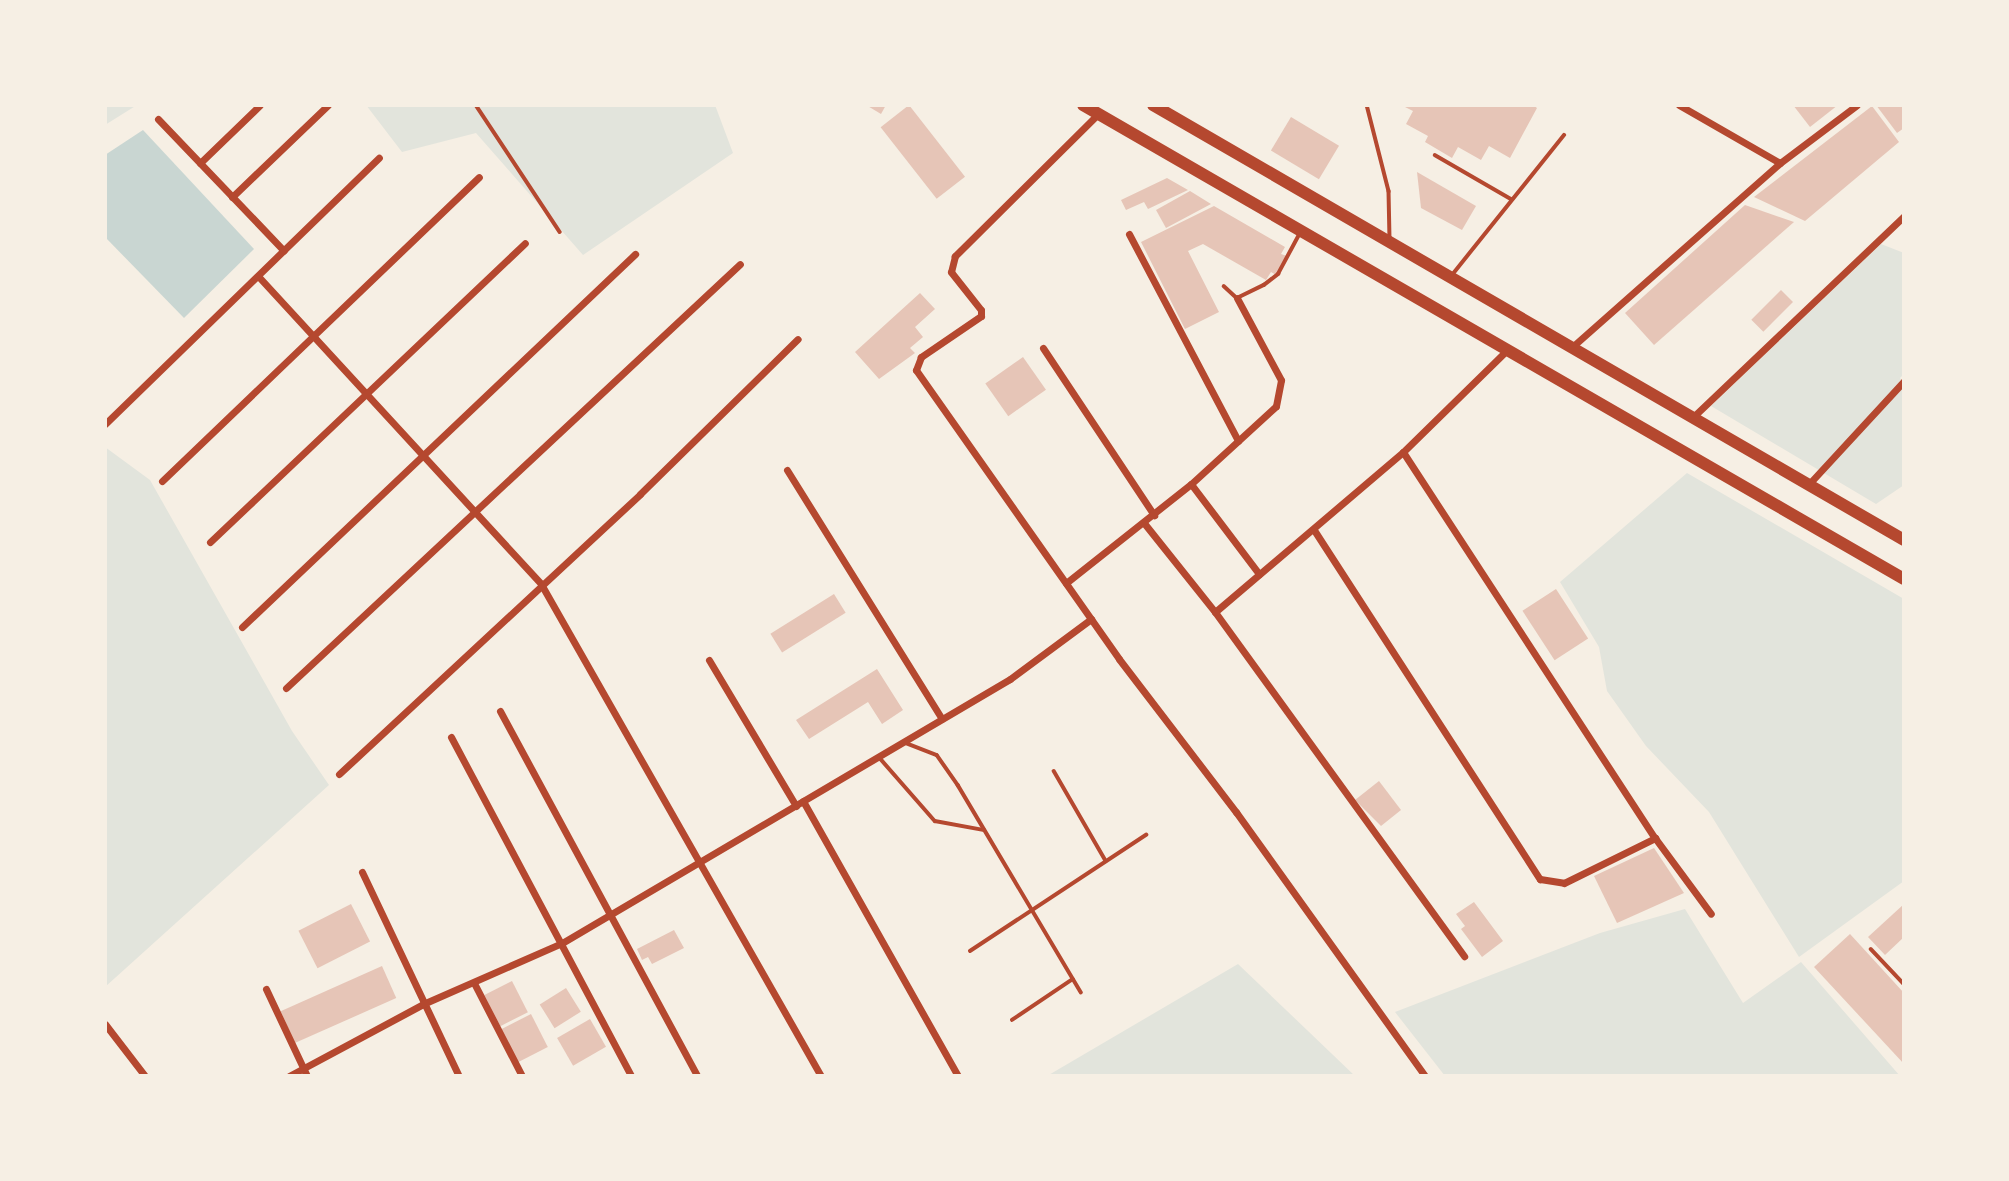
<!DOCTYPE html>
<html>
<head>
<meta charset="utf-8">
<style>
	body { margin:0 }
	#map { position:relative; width:2009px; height:1181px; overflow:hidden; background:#f6efe4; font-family:Georgia,serif }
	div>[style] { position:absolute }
	.green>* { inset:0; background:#e2e4dc }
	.water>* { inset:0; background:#c9d6d2 }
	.building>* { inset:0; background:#e6c5b7; transform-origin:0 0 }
	.service>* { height:3.5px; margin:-1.75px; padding:0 1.75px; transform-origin:1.75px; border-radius:1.75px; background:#b5482f }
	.minor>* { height:7px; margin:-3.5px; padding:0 3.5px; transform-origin:3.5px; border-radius:3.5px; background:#b5482f }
	.primary>* { height:12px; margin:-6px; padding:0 6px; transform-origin:6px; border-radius:6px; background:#b5482f }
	span { translate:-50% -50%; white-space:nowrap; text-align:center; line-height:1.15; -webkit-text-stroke:7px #f6efe4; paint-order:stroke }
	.frame { position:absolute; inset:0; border:107px solid #f6efe4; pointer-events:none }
</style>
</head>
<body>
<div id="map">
	<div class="green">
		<div style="clip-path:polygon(105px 105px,137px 105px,105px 125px)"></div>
		<div style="clip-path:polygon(366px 105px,715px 105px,733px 153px,583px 255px,476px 133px,402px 152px)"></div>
		<div style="clip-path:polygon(1881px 244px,1904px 253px,1904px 374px,1900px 378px,1904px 383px,1904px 485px,1876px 504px,1711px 406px)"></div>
		<div style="clip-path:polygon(105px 447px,150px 480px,292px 731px,329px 785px,105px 987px)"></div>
		<div style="clip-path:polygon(1687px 473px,1904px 599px,1904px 881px,1799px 957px,1709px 812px,1646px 746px,1607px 691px,1599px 647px,1560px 582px)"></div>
		<div style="clip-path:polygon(1685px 909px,1743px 1003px,1801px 962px,1900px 1076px,1445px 1076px,1395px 1012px,1600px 933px)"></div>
		<div style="clip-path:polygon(1238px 964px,1355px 1076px,1047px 1076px)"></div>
	</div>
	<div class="water">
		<div style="clip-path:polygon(143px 130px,254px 249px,184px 318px,105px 237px,105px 155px)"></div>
	</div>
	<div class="building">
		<div style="clip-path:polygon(866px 105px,886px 105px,881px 114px)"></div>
		<div style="left:909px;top:105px;width:91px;height:36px;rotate:52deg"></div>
		<div style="clip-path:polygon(1401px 105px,1533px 105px,1537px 108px,1510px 158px,1489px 146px,1481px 160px,1458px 147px,1452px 158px,1425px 142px,1428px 136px,1406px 124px,1413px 111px)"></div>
		<div style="clip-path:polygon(1793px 105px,1838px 105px,1810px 127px)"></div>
		<div style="clip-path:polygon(1876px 105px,1904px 105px,1904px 128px,1897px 133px)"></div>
		<div style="clip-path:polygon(1872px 106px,1899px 142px,1805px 221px,1754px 197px)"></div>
		<div style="left:1291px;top:117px;width:56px;height:39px;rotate:31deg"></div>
		<div style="clip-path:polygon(1417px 172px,1476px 206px,1462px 230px,1421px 208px)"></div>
		<div style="clip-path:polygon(1167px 178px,1188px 190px,1148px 209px,1144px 202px,1126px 210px,1121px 200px)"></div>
		<div style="clip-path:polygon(1190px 191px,1211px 204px,1166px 228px,1156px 210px)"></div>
		<div style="clip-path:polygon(1745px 205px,1794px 222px,1654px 345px,1625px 313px)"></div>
		<div style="clip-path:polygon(1214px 206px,1285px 247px,1281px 254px,1287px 256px,1276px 275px,1271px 272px,1266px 280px,1203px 244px,1188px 251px,1219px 312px,1185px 329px,1141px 242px)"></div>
		<div style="left:1781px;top:290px;width:17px;height:42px;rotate:45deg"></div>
		<div style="clip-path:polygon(920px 293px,935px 309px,915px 327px,923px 337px,910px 348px,915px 353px,879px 379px,855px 352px)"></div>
		<div style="left:1023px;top:357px;width:40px;height:46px;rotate:55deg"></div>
		<div style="left:1556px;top:589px;width:59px;height:40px;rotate:57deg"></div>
		<div style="left:834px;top:594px;width:22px;height:75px;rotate:58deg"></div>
		<div style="clip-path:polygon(877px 669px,903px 710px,882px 724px,868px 702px,809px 739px,796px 720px)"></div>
		<div style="clip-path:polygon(1379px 781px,1401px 810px,1381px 826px,1355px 800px)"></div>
		<div style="clip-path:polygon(1654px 848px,1684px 893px,1617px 923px,1594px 876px)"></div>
		<div style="clip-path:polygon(1474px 902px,1503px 941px,1482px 957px,1461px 929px,1465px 926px,1456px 914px)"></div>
		<div style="left:351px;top:904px;width:42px;height:59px;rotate:63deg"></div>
		<div style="clip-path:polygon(1904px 904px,1904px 937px,1885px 955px,1868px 937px)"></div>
		<div style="clip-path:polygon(674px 930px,684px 948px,652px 964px,648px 957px,642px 960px,637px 949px)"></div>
		<div style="clip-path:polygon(1850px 934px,1904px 993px,1904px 1064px,1814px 967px)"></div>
		<div style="left:382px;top:966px;width:35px;height:111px;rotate:66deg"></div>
		<div style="left:512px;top:981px;width:35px;height:31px;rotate:63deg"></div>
		<div style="left:566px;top:988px;width:28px;height:31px;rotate:58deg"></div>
		<div style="left:531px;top:1014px;width:37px;height:34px;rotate:63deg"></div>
		<div style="left:590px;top:1019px;width:32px;height:38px;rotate:60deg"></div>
	</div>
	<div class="service">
		<div style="left:476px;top:105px;width:152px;rotate:56.5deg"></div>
		<div style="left:1367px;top:105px;width:89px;rotate:75.7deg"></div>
		<div style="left:1389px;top:191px;width:47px;rotate:88.8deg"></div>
		<div style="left:1435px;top:155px;width:88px;rotate:30.1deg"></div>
		<div style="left:1452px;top:275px;width:179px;rotate:-51.3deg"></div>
		<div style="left:1224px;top:286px;width:18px;rotate:43deg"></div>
		<div style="left:1237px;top:298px;width:30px;rotate:-26deg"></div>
		<div style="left:1264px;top:285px;width:18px;rotate:-38deg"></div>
		<div style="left:1278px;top:274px;width:47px;rotate:-61.8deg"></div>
		<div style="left:903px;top:742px;width:36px;rotate:21deg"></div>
		<div style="left:937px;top:755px;width:37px;rotate:55deg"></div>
		<div style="left:958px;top:785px;width:241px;rotate:59.3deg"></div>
		<div style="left:879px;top:757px;width:85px;rotate:48.8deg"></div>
		<div style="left:935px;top:821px;width:50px;rotate:10.4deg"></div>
		<div style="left:1054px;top:771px;width:104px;rotate:60deg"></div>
		<div style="left:1871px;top:949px;width:48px;rotate:46.7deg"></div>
		<div style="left:970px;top:951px;width:211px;rotate:-33.4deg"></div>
		<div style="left:1012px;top:1020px;width:73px;rotate:-33.9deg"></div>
	</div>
	<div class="minor">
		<div style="left:1679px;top:105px;width:116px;rotate:29.9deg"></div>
		<div style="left:1098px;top:114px;width:202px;rotate:135.2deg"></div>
		<div style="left:955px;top:256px;width:16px;rotate:104deg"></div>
		<div style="left:951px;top:272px;width:48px;rotate:51.7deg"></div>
		<div style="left:981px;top:310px;width:6px;rotate:90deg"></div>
		<div style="left:981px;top:316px;width:73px;rotate:145.7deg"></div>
		<div style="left:921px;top:357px;width:14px;rotate:111deg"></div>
		<div style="left:916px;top:370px;width:353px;rotate:54.9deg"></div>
		<div style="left:1119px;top:659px;width:193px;rotate:52.6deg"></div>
		<div style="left:1236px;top:812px;width:325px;rotate:54.4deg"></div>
		<div style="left:158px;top:119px;width:182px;rotate:46.3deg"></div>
		<div style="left:200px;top:163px;width:83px;rotate:-44deg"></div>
		<div style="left:232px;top:197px;width:133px;rotate:-43.8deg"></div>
		<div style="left:1129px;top:234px;width:234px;rotate:62.2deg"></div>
		<div style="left:258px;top:276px;width:418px;rotate:47.4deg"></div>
		<div style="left:541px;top:584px;width:566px;rotate:60.36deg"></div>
		<div style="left:1572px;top:347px;width:278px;rotate:-41.5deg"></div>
		<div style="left:1780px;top:163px;width:96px;rotate:-37deg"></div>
		<div style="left:1043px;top:348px;width:201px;rotate:56.4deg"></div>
		<div style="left:1693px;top:417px;width:291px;rotate:-43.6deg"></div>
		<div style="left:105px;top:424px;width:382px;rotate:-44.2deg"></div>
		<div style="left:1403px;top:452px;width:461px;rotate:56.9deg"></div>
		<div style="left:1655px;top:838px;width:94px;rotate:53.6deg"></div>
		<div style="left:787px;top:470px;width:293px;rotate:58.1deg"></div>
		<div style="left:162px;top:481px;width:439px;rotate:-43.8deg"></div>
		<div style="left:1191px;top:484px;width:113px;rotate:52.9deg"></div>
		<div style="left:1808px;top:485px;width:142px;rotate:-47.3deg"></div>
		<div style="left:1144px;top:523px;width:114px;rotate:51.4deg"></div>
		<div style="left:1215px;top:612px;width:425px;rotate:54.1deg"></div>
		<div style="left:1314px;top:530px;width:416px;rotate:57.1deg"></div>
		<div style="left:1540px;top:879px;width:24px;rotate:9deg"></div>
		<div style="left:1564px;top:883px;width:102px;rotate:-26.3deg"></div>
		<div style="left:210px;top:542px;width:434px;rotate:-43.5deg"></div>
		<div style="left:1066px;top:583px;width:159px;rotate:-38.4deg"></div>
		<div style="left:1191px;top:484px;width:115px;rotate:-42.5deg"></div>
		<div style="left:1276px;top:406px;width:26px;rotate:-79deg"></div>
		<div style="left:1281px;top:380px;width:93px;rotate:-118.2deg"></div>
		<div style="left:1215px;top:612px;width:247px;rotate:-40.4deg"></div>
		<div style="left:1403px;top:452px;width:146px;rotate:-44.4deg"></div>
		<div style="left:242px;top:627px;width:542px;rotate:-43.5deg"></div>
		<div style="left:709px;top:660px;width:170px;rotate:59.2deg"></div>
		<div style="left:286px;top:688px;width:621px;rotate:-43.04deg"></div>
		<div style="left:500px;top:711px;width:415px;rotate:61.6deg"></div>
		<div style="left:451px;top:737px;width:384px;rotate:62deg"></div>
		<div style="left:339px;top:774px;width:411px;rotate:-42.9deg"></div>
		<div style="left:640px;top:494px;width:221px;rotate:-44.5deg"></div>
		<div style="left:803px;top:801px;width:316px;rotate:60.6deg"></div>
		<div style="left:362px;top:872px;width:226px;rotate:64.6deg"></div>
		<div style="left:474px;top:983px;width:105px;rotate:62.7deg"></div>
		<div style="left:266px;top:989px;width:96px;rotate:64.8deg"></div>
		<div style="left:105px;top:1024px;width:66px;rotate:52.4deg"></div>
		<div style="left:289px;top:1076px;width:152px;rotate:-28.2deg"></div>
		<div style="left:423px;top:1004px;width:152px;rotate:-23.7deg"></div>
		<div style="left:562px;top:943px;width:520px;rotate:-30.51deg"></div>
		<div style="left:1010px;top:679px;width:101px;rotate:-36.5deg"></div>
	</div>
	<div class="primary">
		<div style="left:1083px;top:105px;width:948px;rotate:30deg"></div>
		<div style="left:1153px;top:105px;width:868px;rotate:30.08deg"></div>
	</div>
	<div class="frame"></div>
</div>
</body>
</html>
